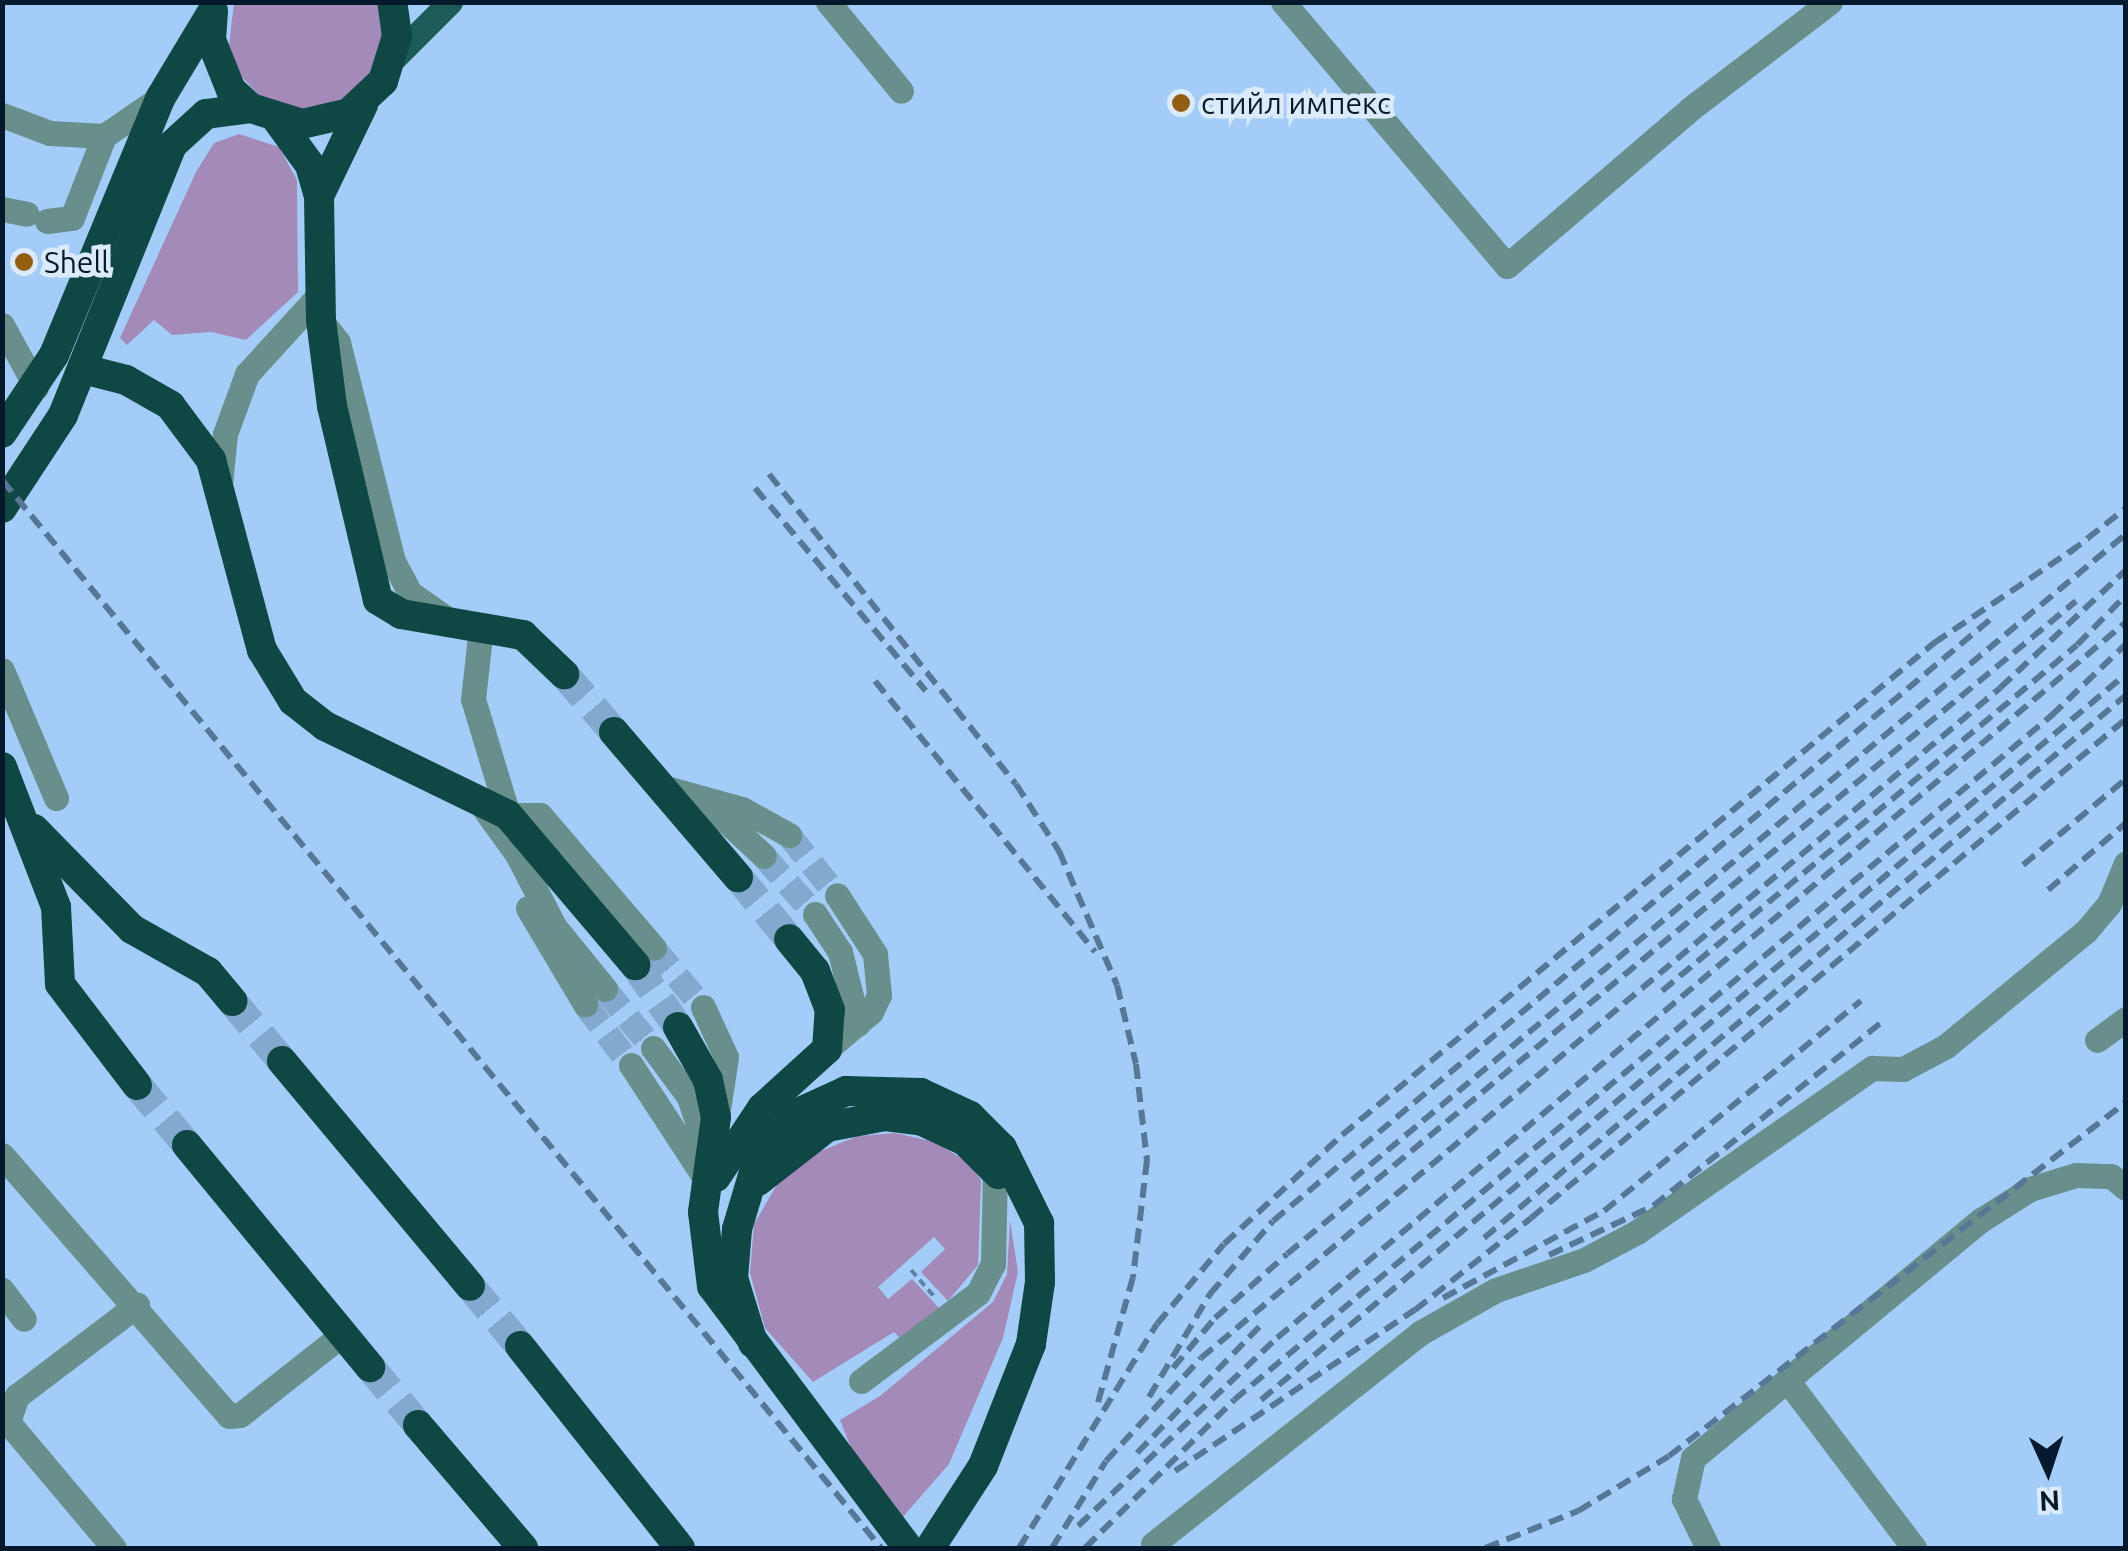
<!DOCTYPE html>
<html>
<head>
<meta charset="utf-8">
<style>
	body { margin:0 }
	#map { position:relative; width:2128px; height:1551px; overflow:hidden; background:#a3cdf8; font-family:Ubuntu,sans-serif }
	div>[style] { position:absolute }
	.green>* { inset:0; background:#a48ab9 }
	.minor-tunnel>* { height:25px; margin-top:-12.5px; transform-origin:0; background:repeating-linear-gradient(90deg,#83a9cf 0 25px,transparent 0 37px) }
	.highway-tunnel>* { height:30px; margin-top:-15px; transform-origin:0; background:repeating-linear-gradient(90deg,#83a9cf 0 30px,transparent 0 45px) }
	.path>* { height:4px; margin-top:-2px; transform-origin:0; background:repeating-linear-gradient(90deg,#6182a3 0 8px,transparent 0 13px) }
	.minor>* { height:25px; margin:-12.5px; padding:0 12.5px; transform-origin:12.5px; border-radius:12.5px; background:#698f8c }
	.major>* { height:25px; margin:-12.5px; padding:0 12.5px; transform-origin:12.5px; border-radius:12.5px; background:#1c5c58 }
	.highway>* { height:30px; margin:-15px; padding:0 15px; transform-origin:15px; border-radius:15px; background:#0e4744 }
	.rail>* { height:6px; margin-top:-3px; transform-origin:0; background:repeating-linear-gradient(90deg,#577796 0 15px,transparent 0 23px) }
	.dots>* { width:28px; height:28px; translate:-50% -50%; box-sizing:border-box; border:5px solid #dbebfb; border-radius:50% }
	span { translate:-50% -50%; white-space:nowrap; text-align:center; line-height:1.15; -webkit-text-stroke:9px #dbebfb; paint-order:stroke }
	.poi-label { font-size:30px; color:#04192c }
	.left { translate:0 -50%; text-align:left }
	.frame { position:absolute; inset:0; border:5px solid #04192c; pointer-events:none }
	.north { position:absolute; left:1998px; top:1421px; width:100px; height:100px; -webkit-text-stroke:8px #dbebfb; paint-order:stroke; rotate:177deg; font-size:28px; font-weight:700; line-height:40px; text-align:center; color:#04192c }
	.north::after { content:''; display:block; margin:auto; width:35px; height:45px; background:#04192c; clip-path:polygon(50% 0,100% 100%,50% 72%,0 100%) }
</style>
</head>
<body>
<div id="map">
	<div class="green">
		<div style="clip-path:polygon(378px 2px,384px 22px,378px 65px,352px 96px,302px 111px,261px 97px,240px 75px,229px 45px,234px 3px)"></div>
		<div style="clip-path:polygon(239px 134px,279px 147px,297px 180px,298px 292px,246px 340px,211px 332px,172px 335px,154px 320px,127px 345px,120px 338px,196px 172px,214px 143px)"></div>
		<div style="clip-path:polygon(895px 1133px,935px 1142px,968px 1162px,981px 1180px,978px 1265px,948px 1301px,921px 1272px,945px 1249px,934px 1237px,878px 1287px,888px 1299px,912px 1279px,940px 1309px,903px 1341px,894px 1332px,813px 1382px,765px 1328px,750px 1273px,754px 1224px,778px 1183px,813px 1154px,858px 1136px)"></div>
		<div style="clip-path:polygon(1010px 1220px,1018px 1272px,1003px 1338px,949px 1464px,902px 1518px,859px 1468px,840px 1420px,880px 1396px,993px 1302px,1007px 1274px)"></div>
	</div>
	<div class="minor-tunnel">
		<div style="left:789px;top:835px;width:77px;rotate:51.3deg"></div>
		<div style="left:764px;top:856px;width:77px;rotate:48.7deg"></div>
		<div style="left:654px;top:948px;width:77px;rotate:50.3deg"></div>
		<div style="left:605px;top:989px;width:76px;rotate:50.9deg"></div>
		<div style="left:585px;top:1004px;width:76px;rotate:53deg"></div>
	</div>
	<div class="highway-tunnel">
		<div style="left:564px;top:674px;width:77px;rotate:49.2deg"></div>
		<div style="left:738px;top:877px;width:80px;rotate:50.6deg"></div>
		<div style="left:635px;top:965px;width:75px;rotate:55.3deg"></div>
		<div style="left:232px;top:1001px;width:78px;rotate:50.2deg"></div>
		<div style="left:137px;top:1085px;width:78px;rotate:50.2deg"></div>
		<div style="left:470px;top:1286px;width:78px;rotate:50.2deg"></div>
		<div style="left:370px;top:1367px;width:75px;rotate:50.4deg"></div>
	</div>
	<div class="path">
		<div style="left:911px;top:1270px;width:38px;rotate:49deg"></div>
	</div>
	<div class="minor">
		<div style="left:828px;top:2px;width:115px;rotate:50.6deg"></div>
		<div style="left:1283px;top:2px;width:346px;rotate:49.7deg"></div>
		<div style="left:1507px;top:266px;width:241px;rotate:-40.6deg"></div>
		<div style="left:1690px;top:109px;width:176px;rotate:-37.4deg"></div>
		<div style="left:2px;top:115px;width:51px;rotate:20.6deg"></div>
		<div style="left:50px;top:133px;width:54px;rotate:3.2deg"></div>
		<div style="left:104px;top:136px;width:69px;rotate:-34.4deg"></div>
		<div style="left:2px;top:209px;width:25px;rotate:11deg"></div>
		<div style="left:47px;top:221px;width:25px;rotate:-7deg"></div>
		<div style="left:72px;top:218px;width:88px;rotate:-68.7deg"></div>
		<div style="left:323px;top:323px;width:24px;rotate:52deg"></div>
		<div style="left:338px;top:342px;width:226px;rotate:75.9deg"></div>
		<div style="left:393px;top:561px;width:36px;rotate:62deg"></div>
		<div style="left:410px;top:593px;width:49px;rotate:35deg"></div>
		<div style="left:2px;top:325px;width:71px;rotate:61.3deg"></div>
		<div style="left:220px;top:485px;width:51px;rotate:-84.4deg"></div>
		<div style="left:225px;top:434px;width:64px;rotate:-69.9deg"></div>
		<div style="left:247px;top:374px;width:108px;rotate:-47.6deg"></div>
		<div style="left:481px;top:627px;width:72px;rotate:96.3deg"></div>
		<div style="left:473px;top:699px;width:121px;rotate:73.2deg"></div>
		<div style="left:508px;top:815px;width:32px"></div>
		<div style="left:540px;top:815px;width:175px;rotate:49.4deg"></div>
		<div style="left:2px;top:670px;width:139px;rotate:67.1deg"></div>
		<div style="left:659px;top:786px;width:86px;rotate:15.5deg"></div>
		<div style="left:742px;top:809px;width:54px;rotate:29deg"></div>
		<div style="left:708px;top:804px;width:76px;rotate:42.9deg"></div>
		<div style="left:485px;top:810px;width:54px;rotate:54deg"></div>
		<div style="left:517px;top:854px;width:81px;rotate:62.8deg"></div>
		<div style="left:554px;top:926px;width:81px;rotate:51deg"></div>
		<div style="left:528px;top:908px;width:112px;rotate:59.3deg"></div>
		<div style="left:815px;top:914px;width:45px;rotate:56.7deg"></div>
		<div style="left:840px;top:952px;width:74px;rotate:76deg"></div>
		<div style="left:703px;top:1007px;width:55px;rotate:65.3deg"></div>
		<div style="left:726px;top:1057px;width:60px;rotate:98.7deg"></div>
		<div style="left:2097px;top:1040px;width:36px;rotate:-36deg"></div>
		<div style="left:653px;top:1048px;width:61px;rotate:53.7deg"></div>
		<div style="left:689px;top:1097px;width:64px;rotate:71.8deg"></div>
		<div style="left:827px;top:1049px;width:57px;rotate:-40.1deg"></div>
		<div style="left:871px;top:1012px;width:19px;rotate:-65deg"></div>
		<div style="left:879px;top:995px;width:41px;rotate:-95.6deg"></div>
		<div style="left:875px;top:954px;width:70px;rotate:-122.8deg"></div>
		<div style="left:631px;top:1065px;width:139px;rotate:56.8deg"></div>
		<div style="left:2px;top:1155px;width:346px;rotate:49deg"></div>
		<div style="left:229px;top:1416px;width:11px;rotate:-5deg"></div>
		<div style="left:240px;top:1415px;width:131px;rotate:-38.2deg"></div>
		<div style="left:2px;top:1290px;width:36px;rotate:53deg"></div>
		<div style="left:1787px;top:1380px;width:211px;rotate:52.9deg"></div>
		<div style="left:861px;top:1381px;width:146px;rotate:-36.9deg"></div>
		<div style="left:978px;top:1293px;width:33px;rotate:-63deg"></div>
		<div style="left:993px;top:1264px;width:95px;rotate:-88.8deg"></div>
		<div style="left:1153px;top:1544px;width:340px;rotate:-38.3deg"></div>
		<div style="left:1420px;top:1333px;width:87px;rotate:-29.5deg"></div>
		<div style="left:1496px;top:1290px;width:93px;rotate:-18.8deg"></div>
		<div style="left:1584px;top:1260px;width:60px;rotate:-27.8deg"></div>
		<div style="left:1637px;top:1232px;width:287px;rotate:-34.9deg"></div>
		<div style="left:1872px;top:1068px;width:31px;rotate:2deg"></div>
		<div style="left:1903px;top:1069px;width:49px;rotate:-28.1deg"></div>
		<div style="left:1946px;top:1046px;width:181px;rotate:-39.4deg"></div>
		<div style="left:2086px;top:931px;width:35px;rotate:-50deg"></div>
		<div style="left:2109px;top:904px;width:44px;rotate:-67.5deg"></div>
		<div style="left:114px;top:1548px;width:165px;rotate:-130.1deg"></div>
		<div style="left:8px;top:1422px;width:28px;rotate:-71deg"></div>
		<div style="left:17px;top:1396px;width:151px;rotate:-37.2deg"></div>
		<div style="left:1708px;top:1548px;width:55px;rotate:-116.1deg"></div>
		<div style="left:1684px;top:1499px;width:42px;rotate:-77.6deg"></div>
		<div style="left:1693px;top:1458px;width:374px;rotate:-39.6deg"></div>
		<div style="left:1981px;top:1220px;width:58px;rotate:-32.3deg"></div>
		<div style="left:2030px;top:1189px;width:48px;rotate:-16.9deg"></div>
		<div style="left:2076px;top:1175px;width:35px;rotate:2deg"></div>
		<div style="left:2111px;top:1176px;width:19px;rotate:39deg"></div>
	</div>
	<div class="major">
		<div style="left:392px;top:60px;width:82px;rotate:-45deg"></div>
	</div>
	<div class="highway">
		<div style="left:213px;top:11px;width:29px;rotate:94deg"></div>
		<div style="left:211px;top:40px;width:54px;rotate:68.2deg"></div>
		<div style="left:231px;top:90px;width:27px;rotate:42deg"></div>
		<div style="left:251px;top:108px;width:53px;rotate:17.4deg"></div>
		<div style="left:302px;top:124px;width:48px;rotate:-13.2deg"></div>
		<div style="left:349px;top:113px;width:47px;rotate:-43.3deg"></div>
		<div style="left:383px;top:81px;width:47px;rotate:-72.7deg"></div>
		<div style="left:397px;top:36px;width:34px;rotate:-98deg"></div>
		<div style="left:278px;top:121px;width:54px;rotate:54deg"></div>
		<div style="left:310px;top:165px;width:32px;rotate:74deg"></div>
		<div style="left:319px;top:196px;width:124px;rotate:89.1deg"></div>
		<div style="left:321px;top:320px;width:87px;rotate:82.7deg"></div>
		<div style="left:332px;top:406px;width:199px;rotate:76.7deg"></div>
		<div style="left:378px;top:600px;width:27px;rotate:31deg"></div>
		<div style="left:401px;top:614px;width:124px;rotate:9.8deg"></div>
		<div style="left:523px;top:635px;width:57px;rotate:43.6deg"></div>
		<div style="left:319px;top:196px;width:101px;rotate:-64.2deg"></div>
		<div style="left:83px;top:369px;width:44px;rotate:14.3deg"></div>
		<div style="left:126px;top:380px;width:51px;rotate:29.6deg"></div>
		<div style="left:170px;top:405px;width:69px;rotate:53.3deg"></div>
		<div style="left:211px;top:460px;width:197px;rotate:75deg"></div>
		<div style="left:262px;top:650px;width:60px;rotate:58.7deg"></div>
		<div style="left:293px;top:701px;width:41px;rotate:38deg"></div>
		<div style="left:325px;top:726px;width:203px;rotate:25.9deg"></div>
		<div style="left:508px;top:815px;width:197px;rotate:49.7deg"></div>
		<div style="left:2px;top:433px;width:94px;rotate:-56.3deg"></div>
		<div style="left:54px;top:355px;width:279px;rotate:-67.5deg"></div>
		<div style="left:161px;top:97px;width:99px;rotate:-59deg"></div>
		<div style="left:2px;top:508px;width:111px;rotate:-56.7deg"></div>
		<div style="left:63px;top:415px;width:291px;rotate:-68deg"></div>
		<div style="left:172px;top:145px;width:46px;rotate:-42.4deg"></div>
		<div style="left:206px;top:114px;width:45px;rotate:-7.6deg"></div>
		<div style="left:614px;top:732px;width:191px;rotate:49.5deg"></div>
		<div style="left:2px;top:767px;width:150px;rotate:68.9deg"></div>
		<div style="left:56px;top:907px;width:77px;rotate:87deg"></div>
		<div style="left:60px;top:984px;width:127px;rotate:52.7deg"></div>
		<div style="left:34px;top:829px;width:140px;rotate:45.6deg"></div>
		<div style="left:132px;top:929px;width:87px;rotate:29.5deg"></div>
		<div style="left:208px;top:972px;width:38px;rotate:50deg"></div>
		<div style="left:678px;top:1027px;width:61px;rotate:60.5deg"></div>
		<div style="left:708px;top:1080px;width:38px;rotate:78deg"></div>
		<div style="left:716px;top:1117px;width:96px;rotate:97.8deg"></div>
		<div style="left:703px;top:1212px;width:75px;rotate:83.1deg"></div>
		<div style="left:712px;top:1286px;width:327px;rotate:53.2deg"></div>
		<div style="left:282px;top:1061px;width:293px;rotate:50.1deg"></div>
		<div style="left:187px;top:1145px;width:288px;rotate:50.5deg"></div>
		<div style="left:716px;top:1177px;width:83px;rotate:-56.3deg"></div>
		<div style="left:762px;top:1108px;width:88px;rotate:-42.2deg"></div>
		<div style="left:827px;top:1049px;width:39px;rotate:-86deg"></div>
		<div style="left:830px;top:1010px;width:42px;rotate:-111deg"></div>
		<div style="left:815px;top:971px;width:41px;rotate:-129.1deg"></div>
		<div style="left:758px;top:1181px;width:88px;rotate:-38deg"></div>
		<div style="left:827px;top:1127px;width:59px;rotate:-10.7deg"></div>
		<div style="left:885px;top:1116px;width:35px;rotate:7deg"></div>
		<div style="left:920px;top:1120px;width:50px;rotate:25deg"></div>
		<div style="left:965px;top:1141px;width:47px;rotate:45deg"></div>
		<div style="left:753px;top:1343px;width:68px;rotate:-107.1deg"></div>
		<div style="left:733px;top:1278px;width:49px;rotate:-85.3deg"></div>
		<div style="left:737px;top:1229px;width:70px;rotate:-73.4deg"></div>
		<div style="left:757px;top:1162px;width:62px;rotate:-50.9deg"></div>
		<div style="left:796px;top:1114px;width:55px;rotate:-24.7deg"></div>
		<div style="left:846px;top:1091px;width:75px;rotate:1.5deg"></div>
		<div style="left:921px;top:1093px;width:54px;rotate:25.1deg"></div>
		<div style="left:970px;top:1116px;width:45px;rotate:45deg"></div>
		<div style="left:1002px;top:1148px;width:84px;rotate:63.7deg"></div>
		<div style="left:1039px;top:1223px;width:59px;rotate:89deg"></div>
		<div style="left:1040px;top:1282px;width:63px;rotate:98.3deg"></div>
		<div style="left:1031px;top:1344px;width:131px;rotate:111.5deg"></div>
		<div style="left:983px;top:1466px;width:98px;rotate:122.9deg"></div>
		<div style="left:520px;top:1346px;width:258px;rotate:51.6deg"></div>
		<div style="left:418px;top:1425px;width:162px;rotate:49.5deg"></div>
	</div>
	<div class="rail">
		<div style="left:769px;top:474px;width:396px;rotate:51.5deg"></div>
		<div style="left:1016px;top:784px;width:80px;rotate:57.3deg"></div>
		<div style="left:1059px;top:851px;width:146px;rotate:66.6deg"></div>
		<div style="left:1117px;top:985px;width:81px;rotate:76.5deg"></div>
		<div style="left:1136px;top:1064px;width:97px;rotate:83.5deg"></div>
		<div style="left:1147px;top:1160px;width:118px;rotate:96.8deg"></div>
		<div style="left:1133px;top:1277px;width:130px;rotate:105.6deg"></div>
		<div style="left:2px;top:480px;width:1383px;rotate:50.54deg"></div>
		<div style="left:755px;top:488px;width:265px;rotate:49.9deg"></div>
		<div style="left:2069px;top:553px;width:73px;rotate:-38.3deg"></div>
		<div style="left:875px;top:681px;width:349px;rotate:50.9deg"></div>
		<div style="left:2023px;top:865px;width:134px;rotate:-39.9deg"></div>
		<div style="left:2048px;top:890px;width:103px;rotate:-40.7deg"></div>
		<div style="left:1662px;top:991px;width:540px;rotate:-39.82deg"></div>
		<div style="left:2077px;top:645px;width:70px;rotate:-45.6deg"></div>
		<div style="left:1352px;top:1180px;width:1008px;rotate:-39.85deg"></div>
		<div style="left:1484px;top:1238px;width:841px;rotate:-40.22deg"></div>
		<div style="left:1549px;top:1255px;width:115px;rotate:-25.2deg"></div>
		<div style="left:1653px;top:1206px;width:292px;rotate:-38.8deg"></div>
		<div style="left:1443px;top:1298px;width:183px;rotate:-28.4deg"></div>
		<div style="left:1604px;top:1211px;width:332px;rotate:-39.3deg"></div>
		<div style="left:1173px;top:1368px;width:65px;rotate:-50deg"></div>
		<div style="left:1215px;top:1318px;width:96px;rotate:-41.6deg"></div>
		<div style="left:1287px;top:1254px;width:1024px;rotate:-39.61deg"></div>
		<div style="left:1149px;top:1397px;width:120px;rotate:-59.4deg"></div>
		<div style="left:1210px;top:1294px;width:96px;rotate:-49.2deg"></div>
		<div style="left:1273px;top:1221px;width:938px;rotate:-39.99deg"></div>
		<div style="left:1261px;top:1400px;width:1129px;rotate:-40.01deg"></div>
		<div style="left:1137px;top:1453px;width:180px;rotate:-45.9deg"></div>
		<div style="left:1175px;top:1471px;width:289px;rotate:-33.9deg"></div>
		<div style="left:1415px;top:1310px;width:148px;rotate:-38.4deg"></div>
		<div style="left:1531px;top:1218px;width:777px;rotate:-39.99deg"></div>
		<div style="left:1078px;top:1526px;width:274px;rotate:-43.4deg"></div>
		<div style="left:1277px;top:1338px;width:1111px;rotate:-40.14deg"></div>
		<div style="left:1019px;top:1548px;width:263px;rotate:-58.4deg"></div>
		<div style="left:1157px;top:1324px;width:104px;rotate:-50.1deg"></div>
		<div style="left:1224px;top:1244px;width:161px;rotate:-42.7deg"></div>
		<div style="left:1342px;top:1135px;width:770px;rotate:-39.73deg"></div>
		<div style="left:1934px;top:643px;width:172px;rotate:-33.9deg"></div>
		<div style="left:1052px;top:1548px;width:102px;rotate:-58.2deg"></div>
		<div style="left:1106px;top:1461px;width:140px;rotate:-47.3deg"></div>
		<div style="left:1201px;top:1358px;width:1043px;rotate:-39.98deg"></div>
		<div style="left:2000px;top:688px;width:173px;rotate:-43.1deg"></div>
		<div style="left:1085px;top:1548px;width:210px;rotate:-44.8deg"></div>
		<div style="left:1234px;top:1400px;width:1066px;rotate:-39.94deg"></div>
		<div style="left:2051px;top:716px;width:104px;rotate:-43.8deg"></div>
		<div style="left:1485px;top:1548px;width:100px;rotate:-21.7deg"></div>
		<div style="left:1578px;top:1511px;width:106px;rotate:-31.1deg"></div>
		<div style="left:1669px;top:1456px;width:578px;rotate:-37.76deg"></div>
	</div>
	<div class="dots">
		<div style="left:1181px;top:103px;background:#935e12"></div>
		<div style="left:24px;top:262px;background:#935e12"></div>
	</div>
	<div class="poi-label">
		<span class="left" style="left:1201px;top:103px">стийл импекс</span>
		<span class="left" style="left:44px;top:262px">Shell</span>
	</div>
	<div class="frame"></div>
	<div class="north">N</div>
</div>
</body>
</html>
